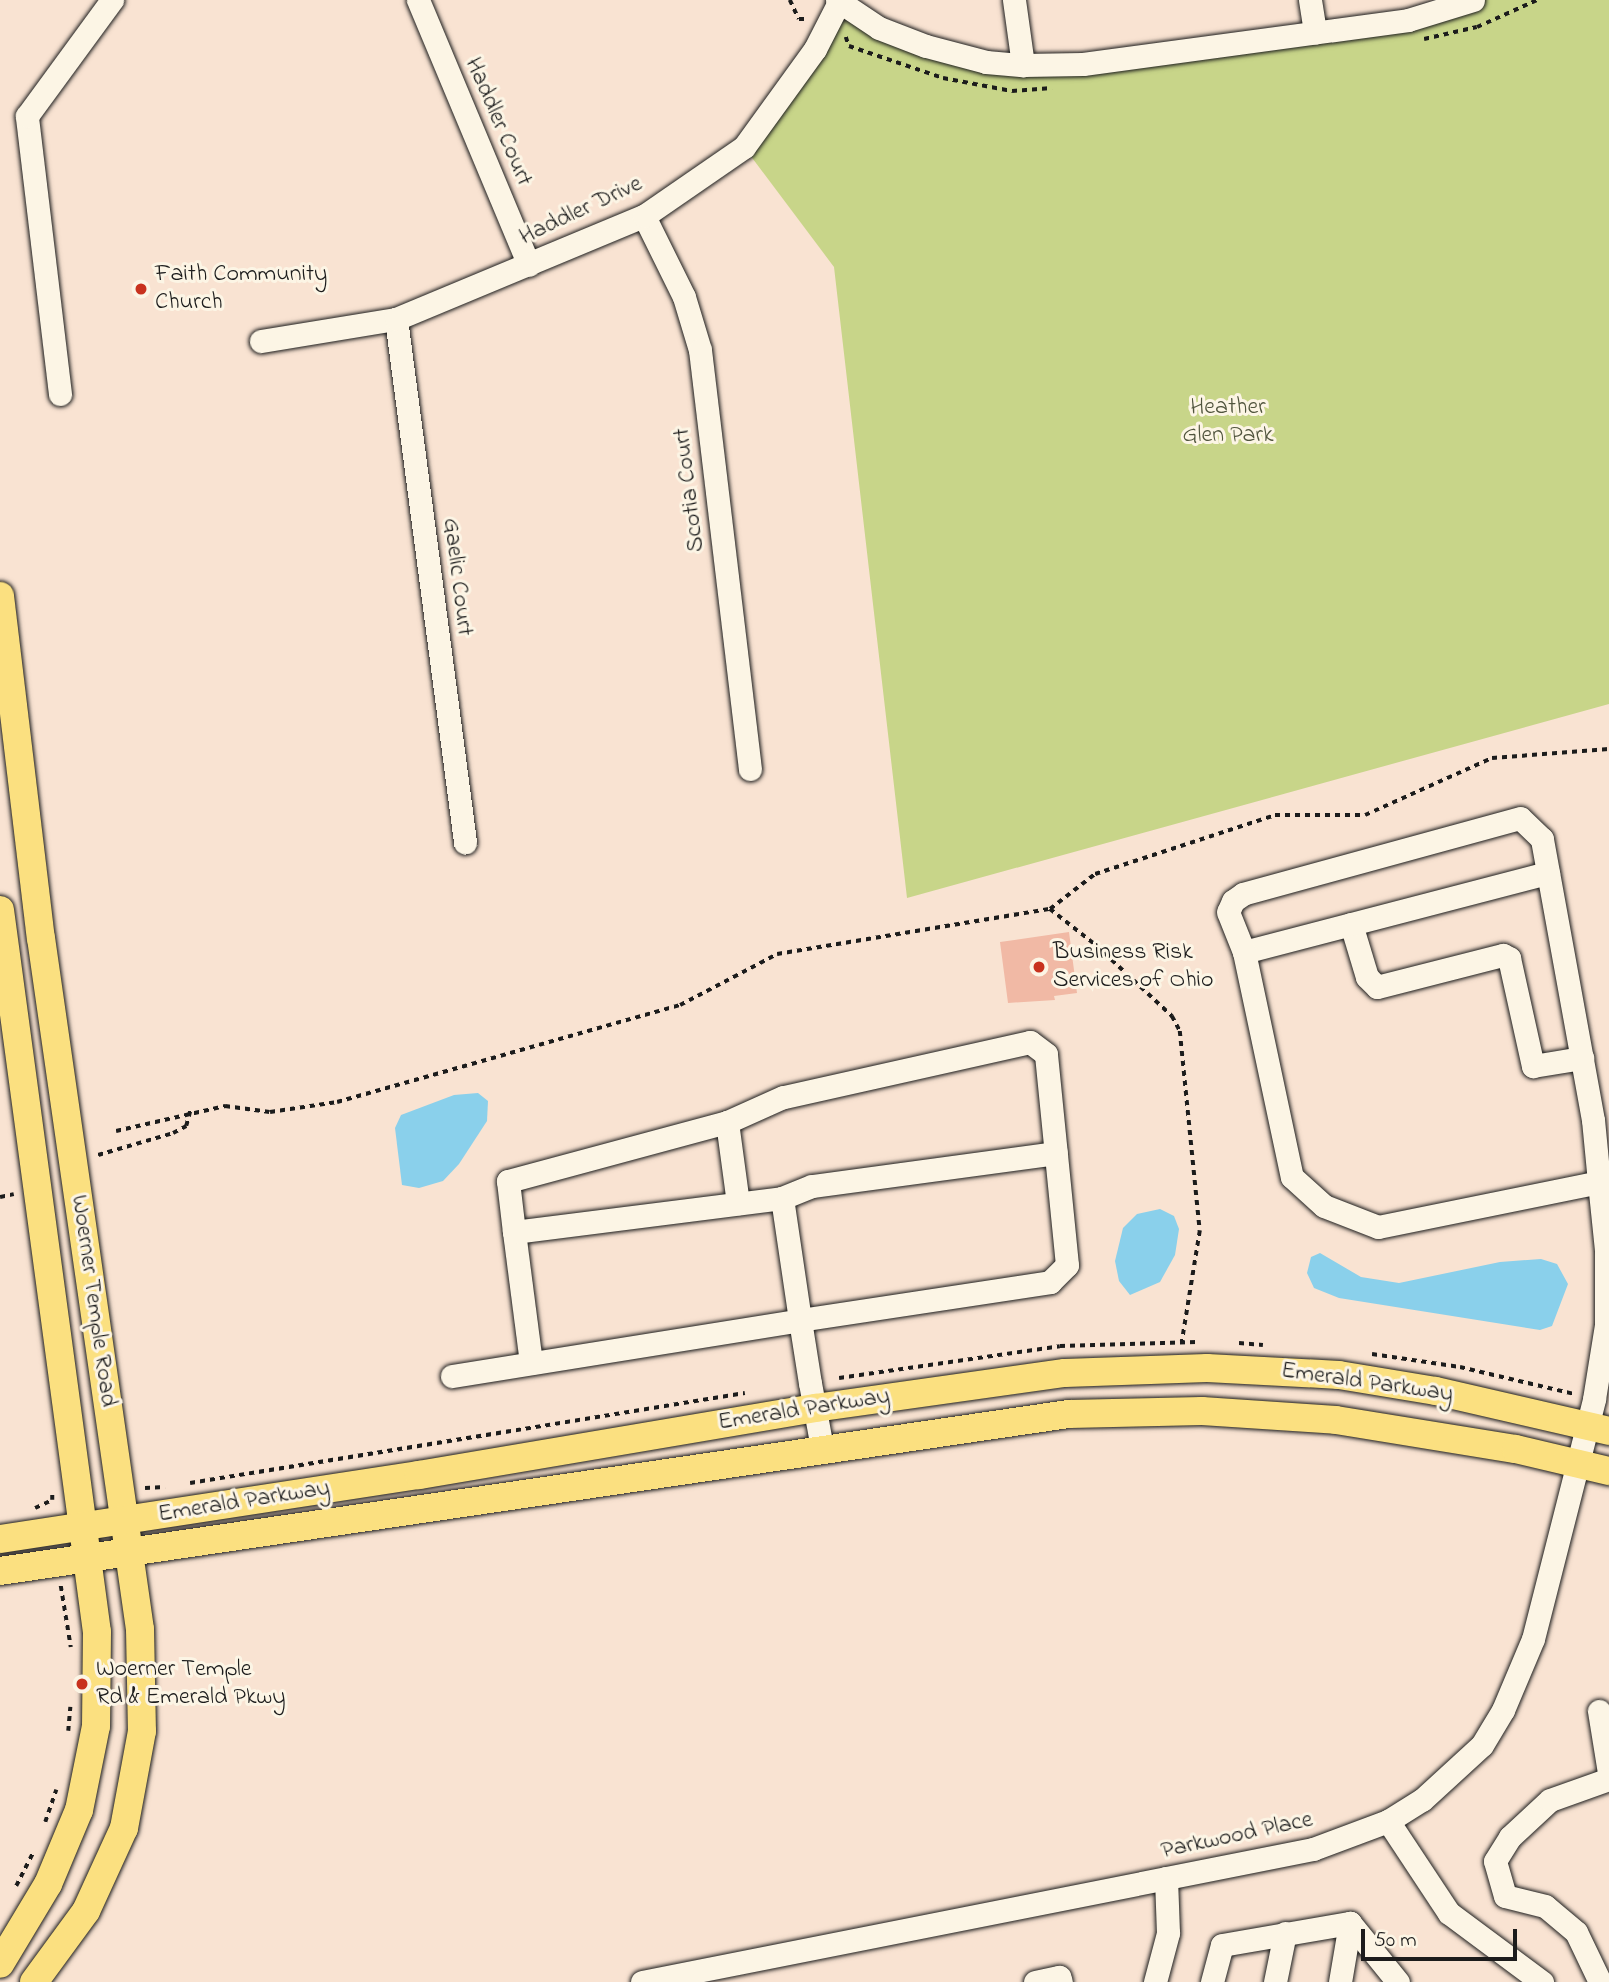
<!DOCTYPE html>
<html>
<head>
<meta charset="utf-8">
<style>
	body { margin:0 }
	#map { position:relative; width:1609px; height:1982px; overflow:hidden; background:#f9e3d2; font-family:"Indie Flower",sans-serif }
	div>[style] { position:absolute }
	.green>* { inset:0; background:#c8d589 }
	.water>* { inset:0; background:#8ad0eb }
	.building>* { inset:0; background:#f1b9a5 }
	.path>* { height:3.5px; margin-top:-1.75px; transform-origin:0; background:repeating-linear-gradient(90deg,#1c1c1c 0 5px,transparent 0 10px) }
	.roads { filter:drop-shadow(0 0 2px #1c1c1c) drop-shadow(0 0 2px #1c1c1c) }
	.minor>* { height:23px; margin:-11.5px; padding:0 11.5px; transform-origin:11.5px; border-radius:11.5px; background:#fcf5e5 }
	.major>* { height:28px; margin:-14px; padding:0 14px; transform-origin:14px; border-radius:14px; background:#fbe080 }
	.dots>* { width:19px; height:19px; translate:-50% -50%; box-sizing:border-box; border:4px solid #fcf5e5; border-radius:50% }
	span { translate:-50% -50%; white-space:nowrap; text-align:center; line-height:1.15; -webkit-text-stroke:6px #fcf5e5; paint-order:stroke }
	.street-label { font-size:24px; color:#1c1c1c }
	.poi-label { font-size:24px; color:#1c1c1c }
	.left { translate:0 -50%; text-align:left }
	.park-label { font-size:24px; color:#50543d }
	.scale { position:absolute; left:1361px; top:1929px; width:156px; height:32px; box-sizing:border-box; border:4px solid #1c1c1c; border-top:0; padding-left:9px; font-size:21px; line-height:24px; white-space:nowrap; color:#1c1c1c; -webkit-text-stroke:5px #fcf5e5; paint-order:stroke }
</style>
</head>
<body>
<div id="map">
	<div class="green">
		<div style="clip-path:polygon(1473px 0,1609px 0,1609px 704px,907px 898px,834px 267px,744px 147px,839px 2px,879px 28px,1023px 65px)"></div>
	</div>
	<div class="water">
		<div style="clip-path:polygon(478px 1093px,488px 1101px,487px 1121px,459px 1164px,443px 1181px,419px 1188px,402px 1185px,395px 1128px,401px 1115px,454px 1095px)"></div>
		<div style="clip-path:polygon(1160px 1209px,1174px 1216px,1179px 1229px,1175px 1255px,1160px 1282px,1130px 1295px,1119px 1281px,1115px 1261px,1123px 1228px,1137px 1214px)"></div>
		<div style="clip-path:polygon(1320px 1253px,1361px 1277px,1399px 1283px,1500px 1262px,1541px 1259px,1557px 1264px,1568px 1284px,1552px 1326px,1540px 1330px,1339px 1298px,1314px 1288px,1307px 1273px,1311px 1257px)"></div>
	</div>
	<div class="building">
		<div style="clip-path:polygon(1069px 932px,1077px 993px,1054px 996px,1055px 1000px,1008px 1003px,1000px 942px)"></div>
	</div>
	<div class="path">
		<div style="left:790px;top:0;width:21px;rotate:65deg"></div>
		<div style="left:799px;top:19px;width:7px"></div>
		<div style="left:846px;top:37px;width:9px;rotate:72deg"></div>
		<div style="left:849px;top:46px;width:99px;rotate:18.8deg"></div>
		<div style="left:943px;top:78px;width:70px;rotate:10.7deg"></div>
		<div style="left:1012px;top:91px;width:40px;rotate:-4.3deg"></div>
		<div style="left:1424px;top:39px;width:54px;rotate:-12.8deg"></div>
		<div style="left:1477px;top:27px;width:66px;rotate:-24.2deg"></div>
		<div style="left:1050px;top:909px;width:57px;rotate:-37.9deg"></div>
		<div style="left:1095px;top:874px;width:189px;rotate:-18.1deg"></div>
		<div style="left:1275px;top:815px;width:90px"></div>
		<div style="left:1365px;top:815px;width:139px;rotate:-24.2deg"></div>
		<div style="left:1492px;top:758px;width:117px;rotate:-4.4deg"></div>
		<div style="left:116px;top:1131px;width:112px;rotate:-12.9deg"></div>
		<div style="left:225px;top:1106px;width:45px;rotate:7.6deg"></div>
		<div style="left:270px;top:1112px;width:68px;rotate:-8.5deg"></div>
		<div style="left:337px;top:1102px;width:356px;rotate:-15.8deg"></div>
		<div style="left:680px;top:1005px;width:110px;rotate:-27.7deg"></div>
		<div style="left:777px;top:954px;width:277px;rotate:-9.4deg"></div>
		<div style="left:1050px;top:909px;width:60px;rotate:38.2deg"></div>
		<div style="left:1097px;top:946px;width:103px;rotate:43deg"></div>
		<div style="left:1172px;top:1016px;width:17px;rotate:62deg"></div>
		<div style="left:1180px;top:1031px;width:201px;rotate:84.3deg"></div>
		<div style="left:1200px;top:1231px;width:112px;rotate:99.2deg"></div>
		<div style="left:98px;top:1155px;width:78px;rotate:-16.3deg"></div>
		<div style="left:173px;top:1133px;width:15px;rotate:-28deg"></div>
		<div style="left:186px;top:1126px;width:16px;rotate:-75deg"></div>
		<div style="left:0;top:1197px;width:14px;rotate:-12deg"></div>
		<div style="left:1239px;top:1343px;width:24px;rotate:5deg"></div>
		<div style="left:1372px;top:1354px;width:89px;rotate:8.4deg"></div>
		<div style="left:1460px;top:1367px;width:117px;rotate:13.3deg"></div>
		<div style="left:839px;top:1378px;width:223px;rotate:-8.2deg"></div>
		<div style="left:1060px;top:1346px;width:137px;rotate:-1.7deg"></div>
		<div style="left:190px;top:1483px;width:562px;rotate:-9.21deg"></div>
		<div style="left:145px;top:1488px;width:20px;rotate:-3deg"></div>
		<div style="left:35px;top:1508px;width:19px;rotate:-25deg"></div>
		<div style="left:52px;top:1500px;width:5px;rotate:-90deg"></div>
		<div style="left:61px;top:1586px;width:62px;rotate:80.7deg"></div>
		<div style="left:68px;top:1731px;width:24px;rotate:-85deg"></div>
		<div style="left:45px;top:1822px;width:34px;rotate:-71deg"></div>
		<div style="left:16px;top:1886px;width:38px;rotate:-63deg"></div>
	</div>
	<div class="roads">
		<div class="minor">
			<div style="left:418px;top:0;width:287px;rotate:67.3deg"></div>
			<div style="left:837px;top:0;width:50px;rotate:33.7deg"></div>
			<div style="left:879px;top:28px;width:50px;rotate:21deg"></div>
			<div style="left:926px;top:46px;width:62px;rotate:14.9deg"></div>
			<div style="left:986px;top:62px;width:37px;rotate:5deg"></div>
			<div style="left:1023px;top:65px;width:60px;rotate:-1deg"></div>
			<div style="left:1083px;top:64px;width:328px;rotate:-7.7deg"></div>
			<div style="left:1408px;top:20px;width:68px;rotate:-17.1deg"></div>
			<div style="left:1014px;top:0;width:66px;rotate:82.1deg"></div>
			<div style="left:1310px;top:0;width:33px;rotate:81deg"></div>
			<div style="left:644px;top:216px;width:90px;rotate:63.7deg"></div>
			<div style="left:684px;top:297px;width:55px;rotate:73.2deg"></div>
			<div style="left:700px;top:350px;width:422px;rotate:83.2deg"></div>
			<div style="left:396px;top:319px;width:528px;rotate:82.48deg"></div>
			<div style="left:261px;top:341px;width:137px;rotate:-9.3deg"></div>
			<div style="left:396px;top:319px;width:269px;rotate:-22.6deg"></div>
			<div style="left:644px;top:216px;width:121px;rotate:-34.6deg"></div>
			<div style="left:744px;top:147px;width:121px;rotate:-54.1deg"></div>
			<div style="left:815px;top:49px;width:53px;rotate:-62.9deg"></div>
			<div style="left:60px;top:394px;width:280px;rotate:-96.8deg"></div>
			<div style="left:27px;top:116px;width:144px;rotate:-53.8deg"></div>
			<div style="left:1351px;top:924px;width:55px;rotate:73.2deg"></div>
			<div style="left:1367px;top:977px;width:14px;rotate:45deg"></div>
			<div style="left:1377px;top:987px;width:130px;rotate:-14.3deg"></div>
			<div style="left:1503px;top:955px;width:7px;rotate:27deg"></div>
			<div style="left:1509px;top:958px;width:111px;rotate:77.5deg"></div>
			<div style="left:1533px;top:1066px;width:50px;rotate:-9.3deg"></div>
			<div style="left:1244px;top:952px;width:314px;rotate:-14.6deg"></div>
			<div style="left:727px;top:1122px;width:82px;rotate:82.3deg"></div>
			<div style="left:782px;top:1198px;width:32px;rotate:-22deg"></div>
			<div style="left:812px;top:1186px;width:246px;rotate:-7.7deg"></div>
			<div style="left:514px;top:1232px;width:132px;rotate:82.6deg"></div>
			<div style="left:452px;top:1376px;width:352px;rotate:-9.1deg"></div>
			<div style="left:800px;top:1320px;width:253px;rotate:-8.6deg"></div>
			<div style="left:1050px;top:1282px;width:24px;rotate:-45deg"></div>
			<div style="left:1067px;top:1265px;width:212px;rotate:-95.7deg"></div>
			<div style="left:1046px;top:1054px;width:20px;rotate:-143deg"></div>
			<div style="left:1030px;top:1042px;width:253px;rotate:167.4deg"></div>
			<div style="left:783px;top:1097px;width:61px;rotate:155.9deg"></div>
			<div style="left:727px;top:1122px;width:227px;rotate:164.9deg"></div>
			<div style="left:508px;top:1181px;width:51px;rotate:83.3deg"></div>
			<div style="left:514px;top:1232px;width:270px;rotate:-7.2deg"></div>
			<div style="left:782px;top:1198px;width:123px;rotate:81.6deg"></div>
			<div style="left:800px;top:1320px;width:64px;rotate:81deg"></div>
			<div style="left:810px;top:1383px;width:66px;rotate:79.5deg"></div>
			<div style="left:1599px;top:1711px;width:63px;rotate:80.8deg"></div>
			<div style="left:1388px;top:1821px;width:110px;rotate:56.5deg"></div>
			<div style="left:1449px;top:1913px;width:116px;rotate:36.6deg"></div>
			<div style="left:642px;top:1982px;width:684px;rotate:-11.21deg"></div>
			<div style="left:1313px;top:1849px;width:80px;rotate:-20.5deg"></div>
			<div style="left:1388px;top:1821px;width:40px;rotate:-32deg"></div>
			<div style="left:1422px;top:1800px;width:81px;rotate:-42.5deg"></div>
			<div style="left:1482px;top:1745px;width:41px;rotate:-59deg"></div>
			<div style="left:1503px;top:1710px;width:77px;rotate:-67.1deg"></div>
			<div style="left:1533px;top:1639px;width:248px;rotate:-75.7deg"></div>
			<div style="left:1594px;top:1399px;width:75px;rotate:-80.8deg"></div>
			<div style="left:1606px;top:1325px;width:75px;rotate:-90deg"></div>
			<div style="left:1606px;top:1250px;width:68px;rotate:-95.9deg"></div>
			<div style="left:1599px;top:1182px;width:62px;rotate:-95.5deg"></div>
			<div style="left:1593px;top:1120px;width:286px;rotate:-100.3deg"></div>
			<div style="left:1542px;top:839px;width:30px;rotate:-136deg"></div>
			<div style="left:1520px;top:818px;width:287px;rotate:164.7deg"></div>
			<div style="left:1243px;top:894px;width:12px;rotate:145deg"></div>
			<div style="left:1233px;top:901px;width:12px;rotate:114deg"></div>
			<div style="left:1228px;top:912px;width:43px;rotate:68.2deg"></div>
			<div style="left:1244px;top:952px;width:230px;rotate:78deg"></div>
			<div style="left:1292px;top:1177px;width:43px;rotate:42.2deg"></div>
			<div style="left:1324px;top:1206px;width:58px;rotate:21.3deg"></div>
			<div style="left:1378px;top:1227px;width:226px;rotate:-11.5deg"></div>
			<div style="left:1599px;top:1182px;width:10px;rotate:-11deg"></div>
			<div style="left:1035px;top:1982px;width:25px;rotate:-12deg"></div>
			<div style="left:1059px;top:1977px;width:5px;rotate:68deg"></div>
			<div style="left:1155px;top:1982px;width:51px;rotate:-75.1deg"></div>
			<div style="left:1168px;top:1933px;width:55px;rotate:-92.1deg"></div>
			<div style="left:1212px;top:1982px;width:38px;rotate:-75deg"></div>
			<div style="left:1222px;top:1945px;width:130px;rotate:-9.8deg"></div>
			<div style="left:1350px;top:1923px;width:76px;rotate:50.9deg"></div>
			<div style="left:1275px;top:1982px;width:50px;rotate:-78.5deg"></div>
			<div style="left:1340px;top:1982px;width:60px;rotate:-80.4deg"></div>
			<div style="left:1600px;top:1982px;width:55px;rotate:-115.6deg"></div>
			<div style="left:1576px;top:1932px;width:40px;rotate:-140deg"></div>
			<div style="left:1545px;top:1906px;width:41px;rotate:-166deg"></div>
			<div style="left:1505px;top:1896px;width:36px;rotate:-106deg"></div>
			<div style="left:1495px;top:1861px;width:28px;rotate:-58deg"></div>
			<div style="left:1510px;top:1837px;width:54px;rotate:-42.8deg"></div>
			<div style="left:1550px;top:1800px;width:63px;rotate:-19.6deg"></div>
		</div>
		<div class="major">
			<div style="left:0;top:596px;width:344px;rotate:83.2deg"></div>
			<div style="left:41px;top:938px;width:698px;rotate:81.85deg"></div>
			<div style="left:140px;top:1629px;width:102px;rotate:88.9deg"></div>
			<div style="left:142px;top:1731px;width:99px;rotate:100.5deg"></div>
			<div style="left:124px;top:1828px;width:91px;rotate:114.6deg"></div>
			<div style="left:86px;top:1911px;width:88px;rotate:126.2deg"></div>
			<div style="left:0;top:910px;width:728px;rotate:82.35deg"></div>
			<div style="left:97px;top:1632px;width:94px;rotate:90.6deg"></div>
			<div style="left:96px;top:1726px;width:86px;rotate:101.4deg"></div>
			<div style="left:79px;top:1810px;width:80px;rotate:112.7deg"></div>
			<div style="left:48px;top:1884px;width:93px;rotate:121deg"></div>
			<div style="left:0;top:1539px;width:424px;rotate:-8.7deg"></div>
			<div style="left:419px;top:1475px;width:402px;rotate:-9.6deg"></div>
			<div style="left:815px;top:1408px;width:252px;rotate:-8deg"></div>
			<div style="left:1065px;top:1373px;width:142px;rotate:-2deg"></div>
			<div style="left:1207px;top:1368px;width:132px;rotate:3deg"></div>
			<div style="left:1339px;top:1375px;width:98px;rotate:9.4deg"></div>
			<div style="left:1436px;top:1391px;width:178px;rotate:13deg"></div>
			<div style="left:0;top:1571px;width:1080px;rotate:-8.36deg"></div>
			<div style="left:1069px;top:1414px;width:133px;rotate:-1.3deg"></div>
			<div style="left:1202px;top:1411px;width:134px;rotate:3.8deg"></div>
			<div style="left:1336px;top:1420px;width:182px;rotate:9.2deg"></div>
			<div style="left:1516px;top:1449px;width:96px;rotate:13.3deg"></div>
		</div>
	</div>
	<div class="dots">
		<div style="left:141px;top:289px;background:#c8321e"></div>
		<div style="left:1039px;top:967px;background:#c8321e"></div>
		<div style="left:82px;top:1684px;background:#c8321e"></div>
	</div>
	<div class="street-label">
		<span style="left:498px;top:122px;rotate:67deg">Haddler Court</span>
		<span style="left:581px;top:211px;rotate:-25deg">Haddler Drive</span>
		<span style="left:690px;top:490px;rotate:-97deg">Scotia Court</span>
		<span style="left:457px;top:577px;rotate:83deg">Gaelic Court</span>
		<span style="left:93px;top:1301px;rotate:82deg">Woerner Temple Road</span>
		<span style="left:1367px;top:1383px;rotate:8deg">Emerald Parkway</span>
		<span style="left:804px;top:1410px;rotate:-9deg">Emerald Parkway</span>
		<span style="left:244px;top:1502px;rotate:-9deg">Emerald Parkway</span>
		<span style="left:1237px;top:1836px;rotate:-12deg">Parkwood Place</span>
	</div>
	<div class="poi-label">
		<span class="left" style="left:155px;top:289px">Faith Community<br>Church</span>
		<span class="left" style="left:1053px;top:967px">Business Risk<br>Services of Ohio</span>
		<span class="left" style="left:96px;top:1684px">Woerner Temple<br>Rd &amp; Emerald Pkwy</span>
	</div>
	<div class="park-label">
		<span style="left:1228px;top:422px">Heather<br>Glen Park</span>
	</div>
	<div class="scale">50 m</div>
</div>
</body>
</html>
